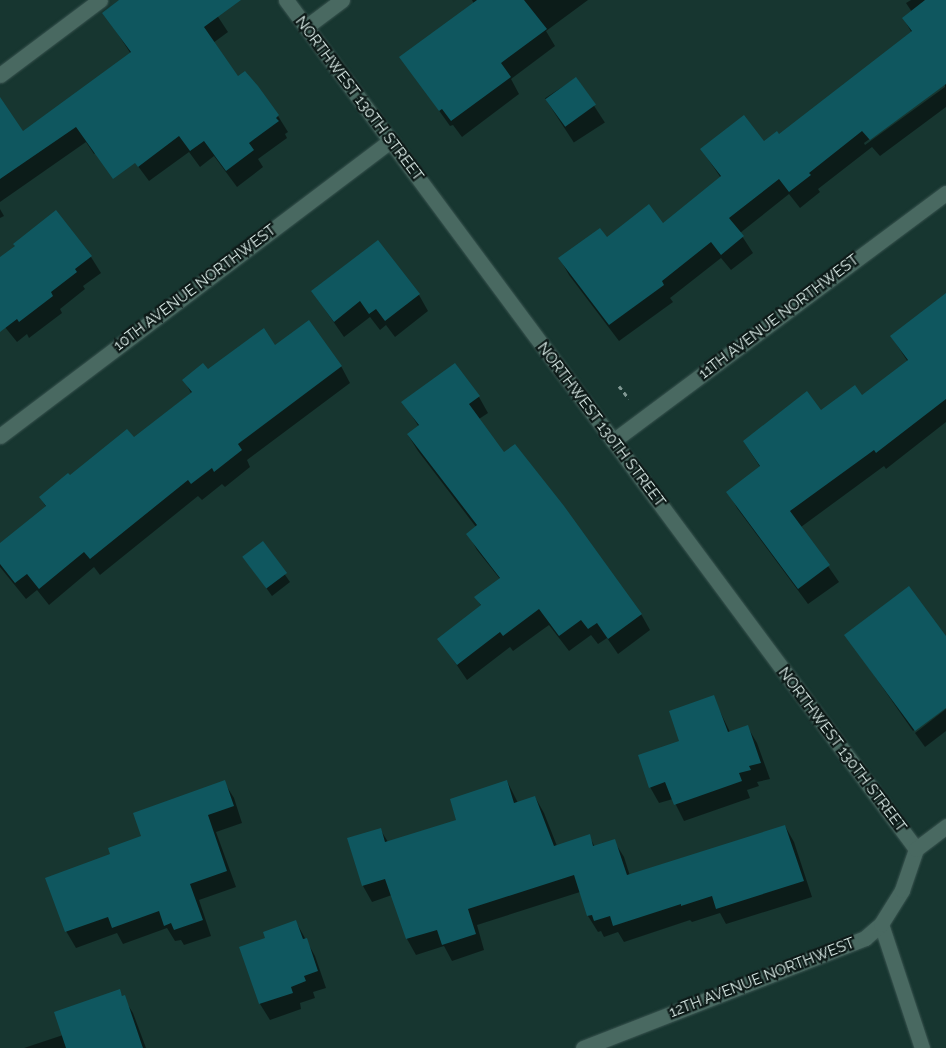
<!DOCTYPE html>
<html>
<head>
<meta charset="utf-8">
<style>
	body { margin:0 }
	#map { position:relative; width:946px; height:1048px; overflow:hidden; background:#173630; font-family:Raleway,sans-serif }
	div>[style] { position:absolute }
	.shadow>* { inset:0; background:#0007; transform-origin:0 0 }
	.building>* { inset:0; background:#0f575f; transform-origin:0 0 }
	.path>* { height:3px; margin-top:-1.5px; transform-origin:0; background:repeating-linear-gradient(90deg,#809893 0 4px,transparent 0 8px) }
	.roads { filter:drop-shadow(0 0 1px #3a5450) drop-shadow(0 0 1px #3a5450) }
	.service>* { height:15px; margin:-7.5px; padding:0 7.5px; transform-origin:7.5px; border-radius:7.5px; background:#496961 }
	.minor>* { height:15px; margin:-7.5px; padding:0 7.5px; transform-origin:7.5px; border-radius:7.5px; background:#496961 }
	span { translate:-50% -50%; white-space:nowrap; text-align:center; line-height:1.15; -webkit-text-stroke:4.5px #0d1a18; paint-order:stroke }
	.street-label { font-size:15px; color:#e1f2ee }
</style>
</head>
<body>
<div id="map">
	<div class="shadow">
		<div style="clip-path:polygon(122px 0,207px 0,228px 32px,213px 43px,237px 78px,245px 72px,278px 116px,288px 132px,285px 134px,287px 138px,258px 159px,263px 167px,237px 187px,214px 156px,200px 167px,189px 152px,149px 181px,117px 138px,94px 154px,86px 142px,0 202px,0 119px,23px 132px,131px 54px,104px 13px)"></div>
		<div style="clip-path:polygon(472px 0,588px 0,546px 31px,555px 46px,511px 79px,519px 94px,462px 137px,453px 125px,450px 126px,401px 57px,474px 4px)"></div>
		<div style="clip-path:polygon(evenodd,911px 0,946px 0,946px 107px,880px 156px,872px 147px,818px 189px,820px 192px,800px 208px,789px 194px,740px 233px,753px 253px,731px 270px,721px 258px,670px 298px,673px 302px,619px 341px,569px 275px,560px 259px,606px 239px,663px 224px,721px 178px,701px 149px,764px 142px,779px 136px,912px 33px,903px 18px,912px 12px,906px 3px,911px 0,945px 84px,945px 87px,865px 145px,864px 143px,945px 84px)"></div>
		<div style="left:576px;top:78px;width:53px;height:37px;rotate:57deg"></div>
		<div style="clip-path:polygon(0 209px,4px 216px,0 218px)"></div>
		<div style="clip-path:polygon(58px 214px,91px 257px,101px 273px,83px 286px,85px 289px,60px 309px,62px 313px,29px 338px,27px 334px,17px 342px,0 321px,0 259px)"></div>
		<div style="clip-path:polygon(378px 241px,419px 295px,428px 311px,395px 337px,386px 325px,380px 330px,370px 317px,344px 337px,312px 291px)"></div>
		<div style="clip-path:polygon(946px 296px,946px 422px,886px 469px,884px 466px,801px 527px,839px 582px,808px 604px,737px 508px,728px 492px,760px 467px,744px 442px,862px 397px,908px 362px,891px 336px)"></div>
		<div style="clip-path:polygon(275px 346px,341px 366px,350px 383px,247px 460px,250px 467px,225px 487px,222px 484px,202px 500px,198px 496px,100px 575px,94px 567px,49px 605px,37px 590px,26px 599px,0 567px,0 545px,46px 507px,40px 497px,134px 439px,191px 393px,184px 380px)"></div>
		<div style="clip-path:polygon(479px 397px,488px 413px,479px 419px,504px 454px,641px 614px,650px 630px,618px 654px,607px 638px,598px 644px,591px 635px,569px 651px,549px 625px,513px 651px,510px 647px,467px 680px,439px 639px,481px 606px,476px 597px,500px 579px,477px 550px,468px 534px,476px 527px,418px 451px,408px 435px,419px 427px,403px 402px)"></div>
		<div style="clip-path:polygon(263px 543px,290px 582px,272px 596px,249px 564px)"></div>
		<div style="clip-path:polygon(846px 635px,946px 636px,946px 706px,913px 731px)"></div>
		<div style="clip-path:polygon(713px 697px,730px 732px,747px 726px,757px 743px,770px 779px,757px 782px,759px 786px,747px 790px,750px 798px,684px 821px,673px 799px,659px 803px,650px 787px)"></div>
		<div style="clip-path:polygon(946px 709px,946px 731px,925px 747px,915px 733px)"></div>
		<div style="clip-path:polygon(507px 781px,518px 803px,535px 797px,544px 813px,557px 846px,589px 836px,595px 847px,614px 841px,624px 857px,630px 876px,785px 826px,794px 842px,812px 897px,726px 924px,720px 913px,692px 922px,690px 920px,624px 942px,618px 932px,604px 937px,601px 931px,598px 932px,588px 916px,580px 892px,477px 925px,484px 950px,452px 961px,444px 946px,416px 955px,407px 939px,392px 895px,372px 902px,363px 886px,380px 829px,388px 842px,458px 820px)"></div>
		<div style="clip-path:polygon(224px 782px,234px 798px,242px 823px,216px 832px,236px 887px,199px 900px,211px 936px,184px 945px,181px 940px,175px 941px,167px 928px,123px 944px,117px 933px,76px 948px,66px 931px,112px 855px,143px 837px)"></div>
		<div style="clip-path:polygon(296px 922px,315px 956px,326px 988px,313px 992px,315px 998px,300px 1003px,301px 1009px,270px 1020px,260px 1004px,240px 948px,266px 939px)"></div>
		<div style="clip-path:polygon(119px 991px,133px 1013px,146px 1048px,24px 1048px,63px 1035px)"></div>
	</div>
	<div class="building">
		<div style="clip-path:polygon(119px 0,241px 0,204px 27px,238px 76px,245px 71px,258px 86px,279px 115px,276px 118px,279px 121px,249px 143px,254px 150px,226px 171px,204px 141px,190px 151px,179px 136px,138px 167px,135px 163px,113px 179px,76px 127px,0 179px,0 97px,23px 131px,131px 52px,102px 13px)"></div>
		<div style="clip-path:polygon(477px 0,524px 0,547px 29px,501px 63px,511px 77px,451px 121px,442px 109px,439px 111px,399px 57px)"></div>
		<div style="clip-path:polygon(925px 0,946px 0,946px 84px,870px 140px,862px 131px,809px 173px,811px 175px,789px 192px,779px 179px,729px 218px,744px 236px,721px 255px,711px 242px,662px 281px,664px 285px,609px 325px,558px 258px,600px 228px,607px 237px,649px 204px,663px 223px,721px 176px,700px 149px,744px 115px,764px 141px,777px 131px,779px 134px,912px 31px,902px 18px)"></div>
		<div style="left:576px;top:77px;width:34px;height:38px;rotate:54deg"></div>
		<div style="clip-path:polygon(56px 210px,92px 256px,75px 269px,77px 272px,51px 292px,53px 296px,19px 322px,17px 319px,0 332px,0 257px,15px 246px,13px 244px)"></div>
		<div style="clip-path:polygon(378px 240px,420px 294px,385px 321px,376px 309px,369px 314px,360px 301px,334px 322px,311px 291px)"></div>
		<div style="clip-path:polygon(946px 293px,946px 399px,876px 453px,874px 450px,790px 511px,830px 565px,798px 589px,726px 492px,760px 466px,743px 441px,807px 391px,821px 410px,855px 385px,862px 395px,908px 360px,890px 336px)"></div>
		<div style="clip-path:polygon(309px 320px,342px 366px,238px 444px,242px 450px,214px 472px,212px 468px,191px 484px,188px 480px,90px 559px,84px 552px,39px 589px,27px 574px,15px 583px,0 564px,0 543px,46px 506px,39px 497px,68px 473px,70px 475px,127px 429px,134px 437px,192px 392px,182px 380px,203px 363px,208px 369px,264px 328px,275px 345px)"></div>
		<div style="clip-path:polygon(455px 363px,480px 396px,469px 404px,504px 452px,515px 444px,564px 506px,642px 614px,608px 639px,597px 623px,588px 629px,581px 620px,559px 636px,539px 609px,503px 636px,500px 632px,457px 665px,437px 639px,481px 605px,474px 597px,500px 578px,466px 534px,477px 525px,407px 434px,419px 425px,401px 402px)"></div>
		<div style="left:263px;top:541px;width:40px;height:26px;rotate:53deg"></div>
		<div style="clip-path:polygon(909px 586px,946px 636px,946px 708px,915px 731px,844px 635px)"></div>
		<div style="clip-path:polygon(714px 695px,728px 732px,748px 725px,761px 763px,749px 766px,751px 770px,739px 773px,742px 781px,674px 805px,665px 782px,649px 788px,638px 755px,679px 741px,669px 711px)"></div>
		<div style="clip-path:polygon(225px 780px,234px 806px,208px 815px,227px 871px,190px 884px,203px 920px,174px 930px,171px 923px,164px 926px,159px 911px,112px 928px,108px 917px,65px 932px,45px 878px,110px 854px,108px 848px,141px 836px,133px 813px)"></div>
		<div style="clip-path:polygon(507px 780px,514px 803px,535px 796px,554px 846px,590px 834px,593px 846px,615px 839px,627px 875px,785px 825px,804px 881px,716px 909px,712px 896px,681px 906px,681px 904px,613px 926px,610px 916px,594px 921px,592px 915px,587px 916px,574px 875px,468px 909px,476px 934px,442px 945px,437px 930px,406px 939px,385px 879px,362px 886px,347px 838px,381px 828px,385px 842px,456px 820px,450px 799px)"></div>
		<div style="clip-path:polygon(296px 920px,303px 939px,307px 938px,318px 971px,304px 976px,306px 981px,291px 987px,293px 993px,259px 1004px,239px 947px,265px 938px,263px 932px)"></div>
		<div style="clip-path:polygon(120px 989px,122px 996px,125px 995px,143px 1048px,66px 1048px,54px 1012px)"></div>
	</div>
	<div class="path">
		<div style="left:619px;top:386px;width:16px;rotate:52deg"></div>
	</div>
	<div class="roads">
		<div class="service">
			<div style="left:0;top:75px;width:125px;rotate:-36.9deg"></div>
		</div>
		<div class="minor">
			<div style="left:286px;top:0;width:1057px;rotate:53.42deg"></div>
			<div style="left:306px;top:27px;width:45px;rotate:-36.9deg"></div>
			<div style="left:0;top:436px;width:489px;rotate:-37.1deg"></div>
			<div style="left:613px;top:441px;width:415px;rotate:-36.7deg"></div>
			<div style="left:881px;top:924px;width:131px;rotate:71.7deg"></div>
			<div style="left:583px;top:1048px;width:303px;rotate:-21.3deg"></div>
			<div style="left:865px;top:938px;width:21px;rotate:-41deg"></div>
			<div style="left:881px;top:924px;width:40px;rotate:-58deg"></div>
			<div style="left:902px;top:890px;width:43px;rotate:-71.1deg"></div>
			<div style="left:916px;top:849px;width:38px;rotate:-37deg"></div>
		</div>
	</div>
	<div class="street-label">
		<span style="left:359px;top:99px;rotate:53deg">NORTHWEST 130TH STREET</span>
		<span style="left:195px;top:288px;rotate:-37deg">10TH AVENUE NORTHWEST</span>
		<span style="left:779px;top:317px;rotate:-37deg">11TH AVENUE NORTHWEST</span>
		<span style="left:601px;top:425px;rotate:53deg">NORTHWEST 130TH STREET</span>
		<span style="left:842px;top:750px;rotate:53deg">NORTHWEST 130TH STREET</span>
		<span style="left:762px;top:978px;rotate:-21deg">12TH AVENUE NORTHWEST</span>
	</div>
</div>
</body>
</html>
